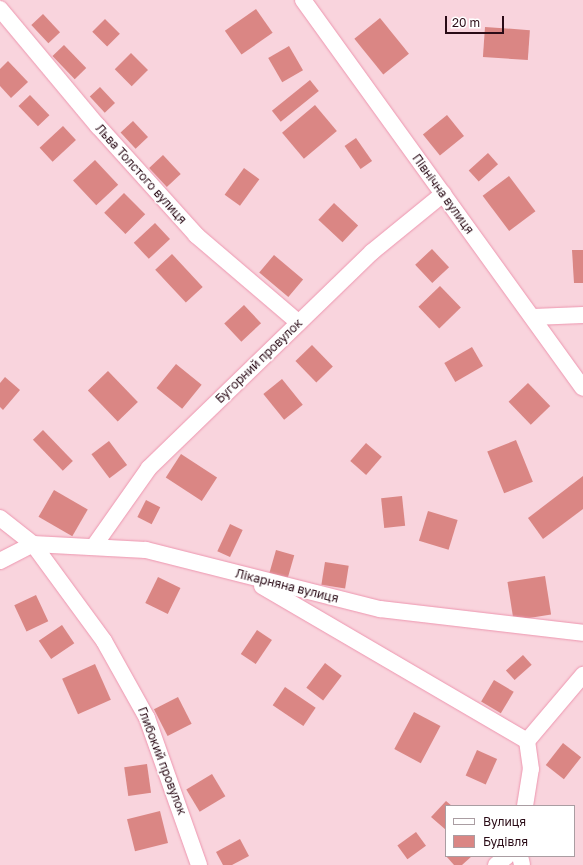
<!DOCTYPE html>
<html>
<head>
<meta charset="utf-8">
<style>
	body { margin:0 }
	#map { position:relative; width:583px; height:865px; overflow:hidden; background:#f9d4dd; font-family:"Golos Text",sans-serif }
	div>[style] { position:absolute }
	.building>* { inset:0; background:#da8684; transform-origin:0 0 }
	.roads { filter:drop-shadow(0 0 1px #ed96af) drop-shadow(0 0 1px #ed96af) }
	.minor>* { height:16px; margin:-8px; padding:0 8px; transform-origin:8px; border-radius:8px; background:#fff }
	span { translate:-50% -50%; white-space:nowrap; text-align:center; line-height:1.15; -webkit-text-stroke:3px #fff; paint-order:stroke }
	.street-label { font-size:12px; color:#2a0b16 }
	.legend { position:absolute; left:445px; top:805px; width:130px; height:52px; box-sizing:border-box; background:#fff; border:1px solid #aa9da2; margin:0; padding:5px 7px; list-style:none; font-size:12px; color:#2a0b16 }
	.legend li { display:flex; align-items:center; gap:8px; height:20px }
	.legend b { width:20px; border:1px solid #aa9da2 }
	.scale { position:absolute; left:445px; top:16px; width:59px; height:18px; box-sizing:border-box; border:2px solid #2a0b16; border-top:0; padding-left:5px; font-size:12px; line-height:14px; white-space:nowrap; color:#2a0b16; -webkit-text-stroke:3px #fff; paint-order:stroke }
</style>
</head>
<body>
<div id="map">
	<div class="building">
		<div style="left:256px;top:9px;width:29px;height:38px;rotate:55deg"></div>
		<div style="left:43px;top:14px;width:25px;height:16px;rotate:47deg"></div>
		<div style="left:380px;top:18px;width:46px;height:33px;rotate:51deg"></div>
		<div style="left:105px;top:19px;width:21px;height:18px;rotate:45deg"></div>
		<div style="left:485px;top:27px;width:45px;height:30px;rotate:4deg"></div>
		<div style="left:64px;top:45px;width:32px;height:16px;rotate:46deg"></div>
		<div style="left:289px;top:46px;width:28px;height:24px;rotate:60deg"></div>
		<div style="left:131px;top:53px;width:24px;height:23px;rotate:45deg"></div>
		<div style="clip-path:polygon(8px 61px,28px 82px,11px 98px,0 86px,0 69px)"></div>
		<div style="left:310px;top:80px;width:14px;height:49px;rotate:51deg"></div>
		<div style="left:100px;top:87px;width:22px;height:14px;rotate:47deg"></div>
		<div style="left:30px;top:95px;width:28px;height:16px;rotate:46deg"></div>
		<div style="left:315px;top:105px;width:34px;height:43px;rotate:50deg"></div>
		<div style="left:447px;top:115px;width:27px;height:31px;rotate:51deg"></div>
		<div style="left:133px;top:121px;width:22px;height:17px;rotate:47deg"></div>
		<div style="left:63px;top:126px;width:19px;height:32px;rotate:47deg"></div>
		<div style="left:356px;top:138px;width:28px;height:14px;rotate:55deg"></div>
		<div style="left:488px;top:153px;width:15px;height:26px;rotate:48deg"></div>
		<div style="left:163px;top:155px;width:26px;height:19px;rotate:47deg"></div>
		<div style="left:95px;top:160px;width:34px;height:30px;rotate:47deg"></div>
		<div style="left:244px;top:168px;width:19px;height:33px;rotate:36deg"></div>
		<div style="left:509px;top:176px;width:44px;height:33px;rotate:53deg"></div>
		<div style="left:124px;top:193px;width:30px;height:28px;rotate:45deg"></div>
		<div style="left:334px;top:203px;width:33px;height:23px;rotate:43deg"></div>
		<div style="left:155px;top:223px;width:22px;height:29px;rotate:47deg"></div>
		<div style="left:432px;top:249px;width:25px;height:23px;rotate:47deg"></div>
		<div style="clip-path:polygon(572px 250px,583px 250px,583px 283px,574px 283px)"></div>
		<div style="left:172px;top:254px;width:45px;height:23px;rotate:47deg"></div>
		<div style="left:274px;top:255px;width:38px;height:23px;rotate:40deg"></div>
		<div style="left:440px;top:286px;width:30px;height:30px;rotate:46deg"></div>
		<div style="left:244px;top:305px;width:25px;height:27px;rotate:47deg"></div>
		<div style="left:312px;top:345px;width:30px;height:23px;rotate:46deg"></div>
		<div style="left:472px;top:347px;width:22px;height:32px;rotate:60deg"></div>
		<div style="left:176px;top:364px;width:33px;height:31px;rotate:39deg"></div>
		<div style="left:108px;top:371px;width:43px;height:28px;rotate:46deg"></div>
		<div style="clip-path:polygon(5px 377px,20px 390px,3px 410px,0 407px,0 383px)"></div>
		<div style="left:282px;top:379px;width:33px;height:24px;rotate:51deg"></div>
		<div style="left:528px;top:383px;width:32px;height:27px;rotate:46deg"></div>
		<div style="left:43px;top:430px;width:43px;height:14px;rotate:46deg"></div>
		<div style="left:516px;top:440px;width:45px;height:31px;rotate:68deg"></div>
		<div style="left:109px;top:441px;width:30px;height:22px;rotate:53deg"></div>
		<div style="left:366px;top:443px;width:21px;height:24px;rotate:41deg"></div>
		<div style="left:181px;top:454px;width:43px;height:28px;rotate:33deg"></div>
		<div style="clip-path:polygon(583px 476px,583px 509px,543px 539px,528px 518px)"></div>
		<div style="left:54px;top:490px;width:39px;height:31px;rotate:30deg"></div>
		<div style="left:402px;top:496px;width:30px;height:21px;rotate:84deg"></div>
		<div style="left:146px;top:500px;width:16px;height:19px;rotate:27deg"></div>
		<div style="left:428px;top:511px;width:31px;height:31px;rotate:17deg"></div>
		<div style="left:230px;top:524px;width:14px;height:30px;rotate:25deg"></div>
		<div style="left:276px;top:550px;width:19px;height:25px;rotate:16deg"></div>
		<div style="left:325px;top:562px;width:24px;height:23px;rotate:9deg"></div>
		<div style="left:545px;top:576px;width:39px;height:38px;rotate:81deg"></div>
		<div style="left:158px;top:577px;width:25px;height:29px;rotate:26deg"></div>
		<div style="left:36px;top:595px;width:29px;height:24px;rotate:65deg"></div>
		<div style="left:62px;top:625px;width:22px;height:28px;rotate:56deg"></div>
		<div style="left:257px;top:630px;width:18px;height:29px;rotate:34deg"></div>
		<div style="left:523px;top:655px;width:13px;height:23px;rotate:48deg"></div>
		<div style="left:325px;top:663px;width:21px;height:31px;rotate:37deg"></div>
		<div style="left:95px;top:664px;width:39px;height:36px;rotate:66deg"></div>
		<div style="left:494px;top:680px;width:23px;height:25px;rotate:31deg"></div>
		<div style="left:285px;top:687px;width:37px;height:22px;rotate:34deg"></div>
		<div style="left:178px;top:697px;width:30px;height:27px;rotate:63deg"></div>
		<div style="left:414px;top:712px;width:30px;height:42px;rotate:28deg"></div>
		<div style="left:563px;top:743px;width:23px;height:28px;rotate:38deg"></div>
		<div style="left:477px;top:750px;width:22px;height:28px;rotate:24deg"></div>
		<div style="left:147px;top:764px;width:29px;height:23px;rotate:82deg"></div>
		<div style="left:212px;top:774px;width:26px;height:30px;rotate:59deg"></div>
		<div style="clip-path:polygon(446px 801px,452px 806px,446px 806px,446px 830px,431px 817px)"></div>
		<div style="left:160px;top:811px;width:33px;height:34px;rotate:76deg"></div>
		<div style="left:416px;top:832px;width:17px;height:23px;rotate:54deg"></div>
		<div style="clip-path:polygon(240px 839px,249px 856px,232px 865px,223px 865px,216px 852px)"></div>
		<div style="clip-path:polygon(446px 856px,472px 856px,462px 865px,454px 865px)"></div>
	</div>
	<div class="roads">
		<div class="minor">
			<div style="left:303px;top:0;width:478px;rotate:54.2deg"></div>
			<div style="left:0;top:9px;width:153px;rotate:50.1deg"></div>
			<div style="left:98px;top:126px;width:147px;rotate:48deg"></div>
			<div style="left:196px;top:235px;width:135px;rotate:40.5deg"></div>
			<div style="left:533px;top:317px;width:50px;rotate:-2.3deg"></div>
			<div style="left:0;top:518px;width:42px;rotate:38.2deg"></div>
			<div style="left:33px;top:544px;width:120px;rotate:53.8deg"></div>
			<div style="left:104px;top:641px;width:88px;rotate:60.8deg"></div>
			<div style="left:147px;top:718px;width:156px;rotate:70.5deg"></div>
			<div style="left:94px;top:546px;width:95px;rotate:-54.8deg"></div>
			<div style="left:149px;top:468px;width:310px;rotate:-44.1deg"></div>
			<div style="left:372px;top:252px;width:92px;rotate:-39.2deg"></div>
			<div style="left:0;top:561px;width:37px;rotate:-27deg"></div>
			<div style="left:33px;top:544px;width:113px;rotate:3deg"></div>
			<div style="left:146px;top:550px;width:241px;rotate:14.2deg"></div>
			<div style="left:380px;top:609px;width:204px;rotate:6.7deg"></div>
			<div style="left:262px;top:586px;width:307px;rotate:30.3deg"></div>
			<div style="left:525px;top:806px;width:37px;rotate:-81deg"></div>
			<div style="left:531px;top:769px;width:28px;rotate:-98deg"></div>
			<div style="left:527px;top:741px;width:87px;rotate:-49.7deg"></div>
			<div style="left:520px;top:856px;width:9px;rotate:77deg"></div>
			<div style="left:496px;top:865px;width:14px;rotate:-39deg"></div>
		</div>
	</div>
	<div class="street-label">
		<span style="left:141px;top:174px;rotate:48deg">Льва Толстого вулиця</span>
		<span style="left:443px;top:194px;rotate:54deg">Північна вулиця</span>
		<span style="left:259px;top:361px;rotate:-44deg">Бугорний провулок</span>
		<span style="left:287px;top:586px;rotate:14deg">Лікарняна вулиця</span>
		<span style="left:162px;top:761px;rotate:69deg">Глибокий провулок</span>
	</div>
	<ul class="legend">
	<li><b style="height:5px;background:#fff"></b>Вулиця</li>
	<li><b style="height:11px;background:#da8684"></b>Будівля</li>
	</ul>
	<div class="scale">20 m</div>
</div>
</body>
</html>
